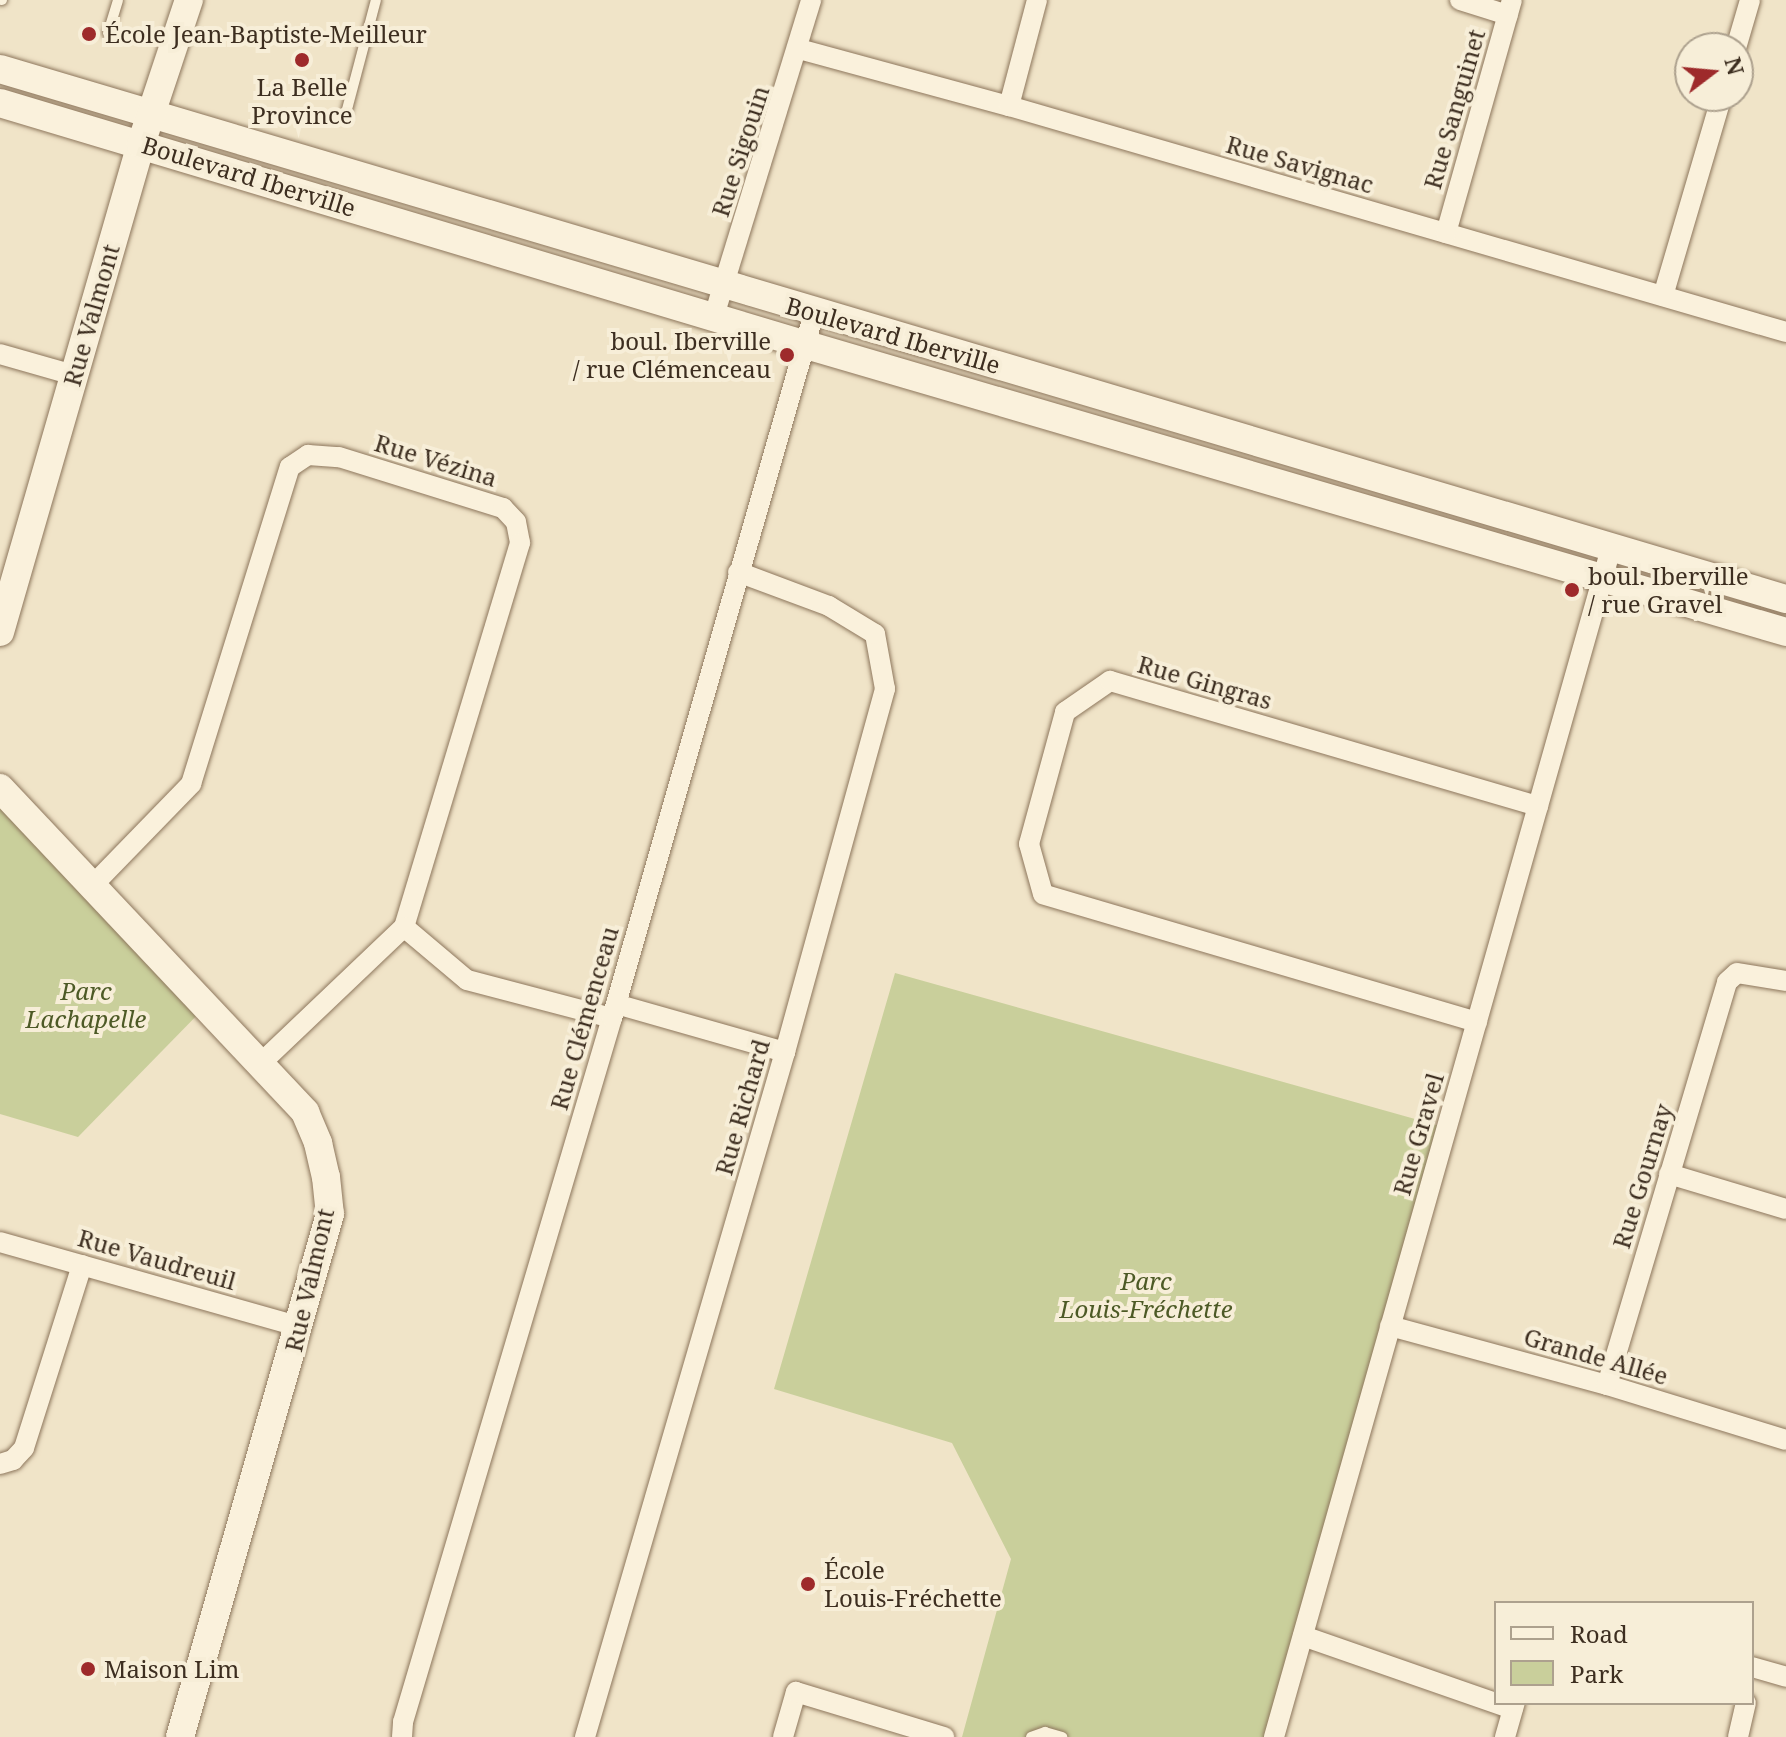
<!DOCTYPE html>
<html>
<head>
<meta charset="utf-8">
<style>
	body { margin:0 }
	#map { position:relative; width:1786px; height:1737px; overflow:hidden; background:#f0e4c8; font-family:"Noto Serif",serif }
	div>[style] { position:absolute }
	.green>* { inset:0; background:#c9cf9b }
	.roads { filter:drop-shadow(0 0 2px #8d765c) drop-shadow(0 0 2px #8d765c) }
	.lane>* { height:10px; margin:-5px; padding:0 5px; transform-origin:5px; border-radius:5px; background:#faf1dc }
	.street>* { height:20px; margin:-10px; padding:0 10px; transform-origin:10px; border-radius:10px; background:#faf1dc }
	.secondary>* { height:28px; margin:-14px; padding:0 14px; transform-origin:14px; border-radius:14px; background:#faf1dc }
	.dots>* { width:22px; height:22px; translate:-50% -50%; box-sizing:border-box; border:4px solid #f7eed8; border-radius:50% }
	span { translate:-50% -50%; white-space:nowrap; text-align:center; line-height:1.15; -webkit-text-stroke:8px #f7eed8; paint-order:stroke }
	.poi-label { font-size:24px; color:#3d2e20 }
	.left { translate:0 -50%; text-align:left }
	.right { translate:-100% -50%; text-align:right }
	.street-label { font-size:24px; color:#3d2e20 }
	.park-label { font-size:24px; color:#4d5a26; font-style:italic }
	.legend { position:absolute; left:1494px; top:1601px; width:260px; height:104px; box-sizing:border-box; background:#f7eed8; border:2px solid #ada18e; margin:0; padding:10px 14px; list-style:none; font-size:24px; color:#3d2e20 }
	.legend li { display:flex; align-items:center; gap:16px; height:40px }
	.legend b { width:40px; border:2px solid #ada18e }
	.north { position:absolute; left:1674px; top:32px; width:80px; height:80px; box-sizing:border-box; background:#f7eed8; border:2px solid #ada18e; border-radius:50%; rotate:74deg; font-size:22px; font-weight:700; line-height:32px; text-align:center; color:#3d2e20 }
	.north::after { content:''; display:block; margin:auto; width:28px; height:36px; background:#9e2a2b; clip-path:polygon(50% 0,100% 100%,50% 72%,0 100%) }
</style>
</head>
<body>
<div id="map">
	<div class="green">
		<div style="clip-path:polygon(0 788px,207px 1005px,78px 1137px,0 1114px)"></div>
		<div style="clip-path:polygon(895px 973px,1447px 1128px,1274px 1737px,962px 1737px,1011px 1559px,952px 1443px,774px 1389px)"></div>
	</div>
	<div class="roads">
		<div class="lane">
			<div style="left:1px;top:0;width:1px"></div>
			<div style="left:108px;top:33px;width:34px;rotate:-73deg"></div>
			<div style="left:345px;top:117px;width:121px;rotate:-75.2deg"></div>
			<div style="left:1031px;top:1737px;width:15px;rotate:-20deg"></div>
			<div style="left:1045px;top:1732px;width:18px;rotate:16deg"></div>
		</div>
		<div class="street">
			<div style="left:1460px;top:0;width:50px;rotate:17.4deg"></div>
			<div style="left:1736px;top:48px;width:50px;rotate:-73.7deg"></div>
			<div style="left:799px;top:49px;width:218px;rotate:15.2deg"></div>
			<div style="left:1009px;top:106px;width:809px;rotate:16.22deg"></div>
			<div style="left:1009px;top:106px;width:110px;rotate:-75.2deg"></div>
			<div style="left:1446px;top:233px;width:242px;rotate:-74.2deg"></div>
			<div style="left:1663px;top:296px;width:209px;rotate:-73.6deg"></div>
			<div style="left:714px;top:316px;width:331px;rotate:-72.9deg"></div>
			<div style="left:0;top:354px;width:76px;rotate:16deg"></div>
			<div style="left:91px;top:887px;width:144px;rotate:-45.8deg"></div>
			<div style="left:191px;top:784px;width:332px;rotate:-72.7deg"></div>
			<div style="left:290px;top:467px;width:22px;rotate:-34deg"></div>
			<div style="left:308px;top:455px;width:31px;rotate:4deg"></div>
			<div style="left:339px;top:457px;width:172px;rotate:17.3deg"></div>
			<div style="left:503px;top:508px;width:19px;rotate:47deg"></div>
			<div style="left:516px;top:522px;width:21px;rotate:79deg"></div>
			<div style="left:520px;top:543px;width:401px;rotate:106.8deg"></div>
			<div style="left:404px;top:927px;width:197px;rotate:136.4deg"></div>
			<div style="left:404px;top:927px;width:82px;rotate:40.1deg"></div>
			<div style="left:467px;top:980px;width:150px;rotate:14.7deg"></div>
			<div style="left:616px;top:1004px;width:176px;rotate:15.9deg"></div>
			<div style="left:1477px;top:1022px;width:452px;rotate:-163.6deg"></div>
			<div style="left:1043px;top:894px;width:52px;rotate:-105.6deg"></div>
			<div style="left:1029px;top:844px;width:137px;rotate:-74.7deg"></div>
			<div style="left:1065px;top:712px;width:55px;rotate:-34.6deg"></div>
			<div style="left:1110px;top:681px;width:446px;rotate:16.3deg"></div>
			<div style="left:1669px;top:1174px;width:122px;rotate:16.7deg"></div>
			<div style="left:0;top:1242px;width:312px;rotate:15.8deg"></div>
			<div style="left:1390px;top:1326px;width:225px;rotate:15.2deg"></div>
			<div style="left:1607px;top:1385px;width:187px;rotate:17.1deg"></div>
			<div style="left:1607px;top:1385px;width:420px;rotate:-73.4deg"></div>
			<div style="left:1727px;top:982px;width:13px;rotate:-42deg"></div>
			<div style="left:1737px;top:973px;width:50px;rotate:9.3deg"></div>
			<div style="left:0;top:1464px;width:14px;rotate:-17deg"></div>
			<div style="left:13px;top:1460px;width:16px;rotate:-47deg"></div>
			<div style="left:24px;top:1448px;width:192px;rotate:-72.4deg"></div>
			<div style="left:1303px;top:1636px;width:222px;rotate:19.2deg"></div>
			<div style="left:1752px;top:1667px;width:35px;rotate:16deg"></div>
			<div style="left:402px;top:1737px;width:15px;rotate:-86deg"></div>
			<div style="left:403px;top:1722px;width:734px;rotate:-73.47deg"></div>
			<div style="left:612px;top:1018px;width:733px;rotate:-74.01deg"></div>
			<div style="left:585px;top:1737px;width:714px;rotate:-73.72deg"></div>
			<div style="left:785px;top:1052px;width:377px;rotate:-74.6deg"></div>
			<div style="left:885px;top:689px;width:56px;rotate:-100.3deg"></div>
			<div style="left:875px;top:634px;width:54px;rotate:-148.7deg"></div>
			<div style="left:829px;top:606px;width:97px;rotate:-159.5deg"></div>
			<div style="left:783px;top:1737px;width:47px;rotate:-73.9deg"></div>
			<div style="left:796px;top:1692px;width:155px;rotate:16.9deg"></div>
			<div style="left:1274px;top:1737px;width:1239px;rotate:-74.17deg"></div>
			<div style="left:1505px;top:1737px;width:35px;rotate:-74deg"></div>
			<div style="left:1738px;top:1737px;width:35px;rotate:-77deg"></div>
		</div>
		<div class="secondary">
			<div style="left:0;top:69px;width:1863px;rotate:16.53deg"></div>
			<div style="left:0;top:103px;width:838px;rotate:16.71deg"></div>
			<div style="left:803px;top:344px;width:1024px;rotate:16.33deg"></div>
			<div style="left:0;top:632px;width:508px;rotate:-73.88deg"></div>
			<div style="left:141px;top:144px;width:152px;rotate:-71.6deg"></div>
			<div style="left:0;top:788px;width:445px;rotate:46.7deg"></div>
			<div style="left:305px;top:1112px;width:34px;rotate:67deg"></div>
			<div style="left:318px;top:1143px;width:35px;rotate:77deg"></div>
			<div style="left:326px;top:1177px;width:37px;rotate:84deg"></div>
			<div style="left:330px;top:1214px;width:544px;rotate:106deg"></div>
		</div>
	</div>
	<div class="dots">
		<div style="left:89px;top:34px;background:#9e2a2b"></div>
		<div style="left:302px;top:60px;background:#9e2a2b"></div>
		<div style="left:787px;top:355px;background:#9e2a2b"></div>
		<div style="left:1572px;top:590px;background:#9e2a2b"></div>
		<div style="left:808px;top:1584px;background:#9e2a2b"></div>
		<div style="left:88px;top:1669px;background:#9e2a2b"></div>
	</div>
	<div class="poi-label">
		<span class="left" style="left:105px;top:34px">École Jean-Baptiste-Meilleur</span>
		<span style="left:302px;top:101px">La Belle<br>Province</span>
		<span class="right" style="left:771px;top:355px">boul. Iberville<br>/ rue Clémenceau</span>
		<span class="left" style="left:1588px;top:590px">boul. Iberville<br>/ rue Gravel</span>
		<span class="left" style="left:824px;top:1584px">École<br>Louis-Fréchette</span>
		<span class="left" style="left:104px;top:1669px">Maison Lim</span>
	</div>
	<div class="street-label">
		<span style="left:1454px;top:109px;rotate:-74deg">Rue Sanguinet</span>
		<span style="left:740px;top:151px;rotate:-72deg">Rue Sigouin</span>
		<span style="left:1300px;top:164px;rotate:16deg">Rue Savignac</span>
		<span style="left:249px;top:176px;rotate:17deg">Boulevard Iberville</span>
		<span style="left:91px;top:315px;rotate:-74deg">Rue Valmont</span>
		<span style="left:893px;top:335px;rotate:16deg">Boulevard Iberville</span>
		<span style="left:436px;top:460px;rotate:17deg">Rue Vézina</span>
		<span style="left:1205px;top:682px;rotate:16deg">Rue Gingras</span>
		<span style="left:584px;top:1018px;rotate:-74deg">Rue Clémenceau</span>
		<span style="left:742px;top:1107px;rotate:-74deg">Rue Richard</span>
		<span style="left:1418px;top:1134px;rotate:-74deg">Rue Gravel</span>
		<span style="left:1642px;top:1176px;rotate:-73deg">Rue Gournay</span>
		<span style="left:157px;top:1259px;rotate:16deg">Rue Vaudreuil</span>
		<span style="left:309px;top:1280px;rotate:-77deg">Rue Valmont</span>
		<span style="left:1596px;top:1356px;rotate:16deg">Grande Allée</span>
	</div>
	<div class="park-label">
		<span style="left:86px;top:1005px">Parc<br>Lachapelle</span>
		<span style="left:1146px;top:1295px">Parc<br>Louis-Fréchette</span>
	</div>
	<ul class="legend">
	<li><b style="height:10px;background:#faf1dc"></b>Road</li>
	<li><b style="height:22px;background:#c9cf9b"></b>Park</li>
	</ul>
	<div class="north">N</div>
</div>
</body>
</html>
